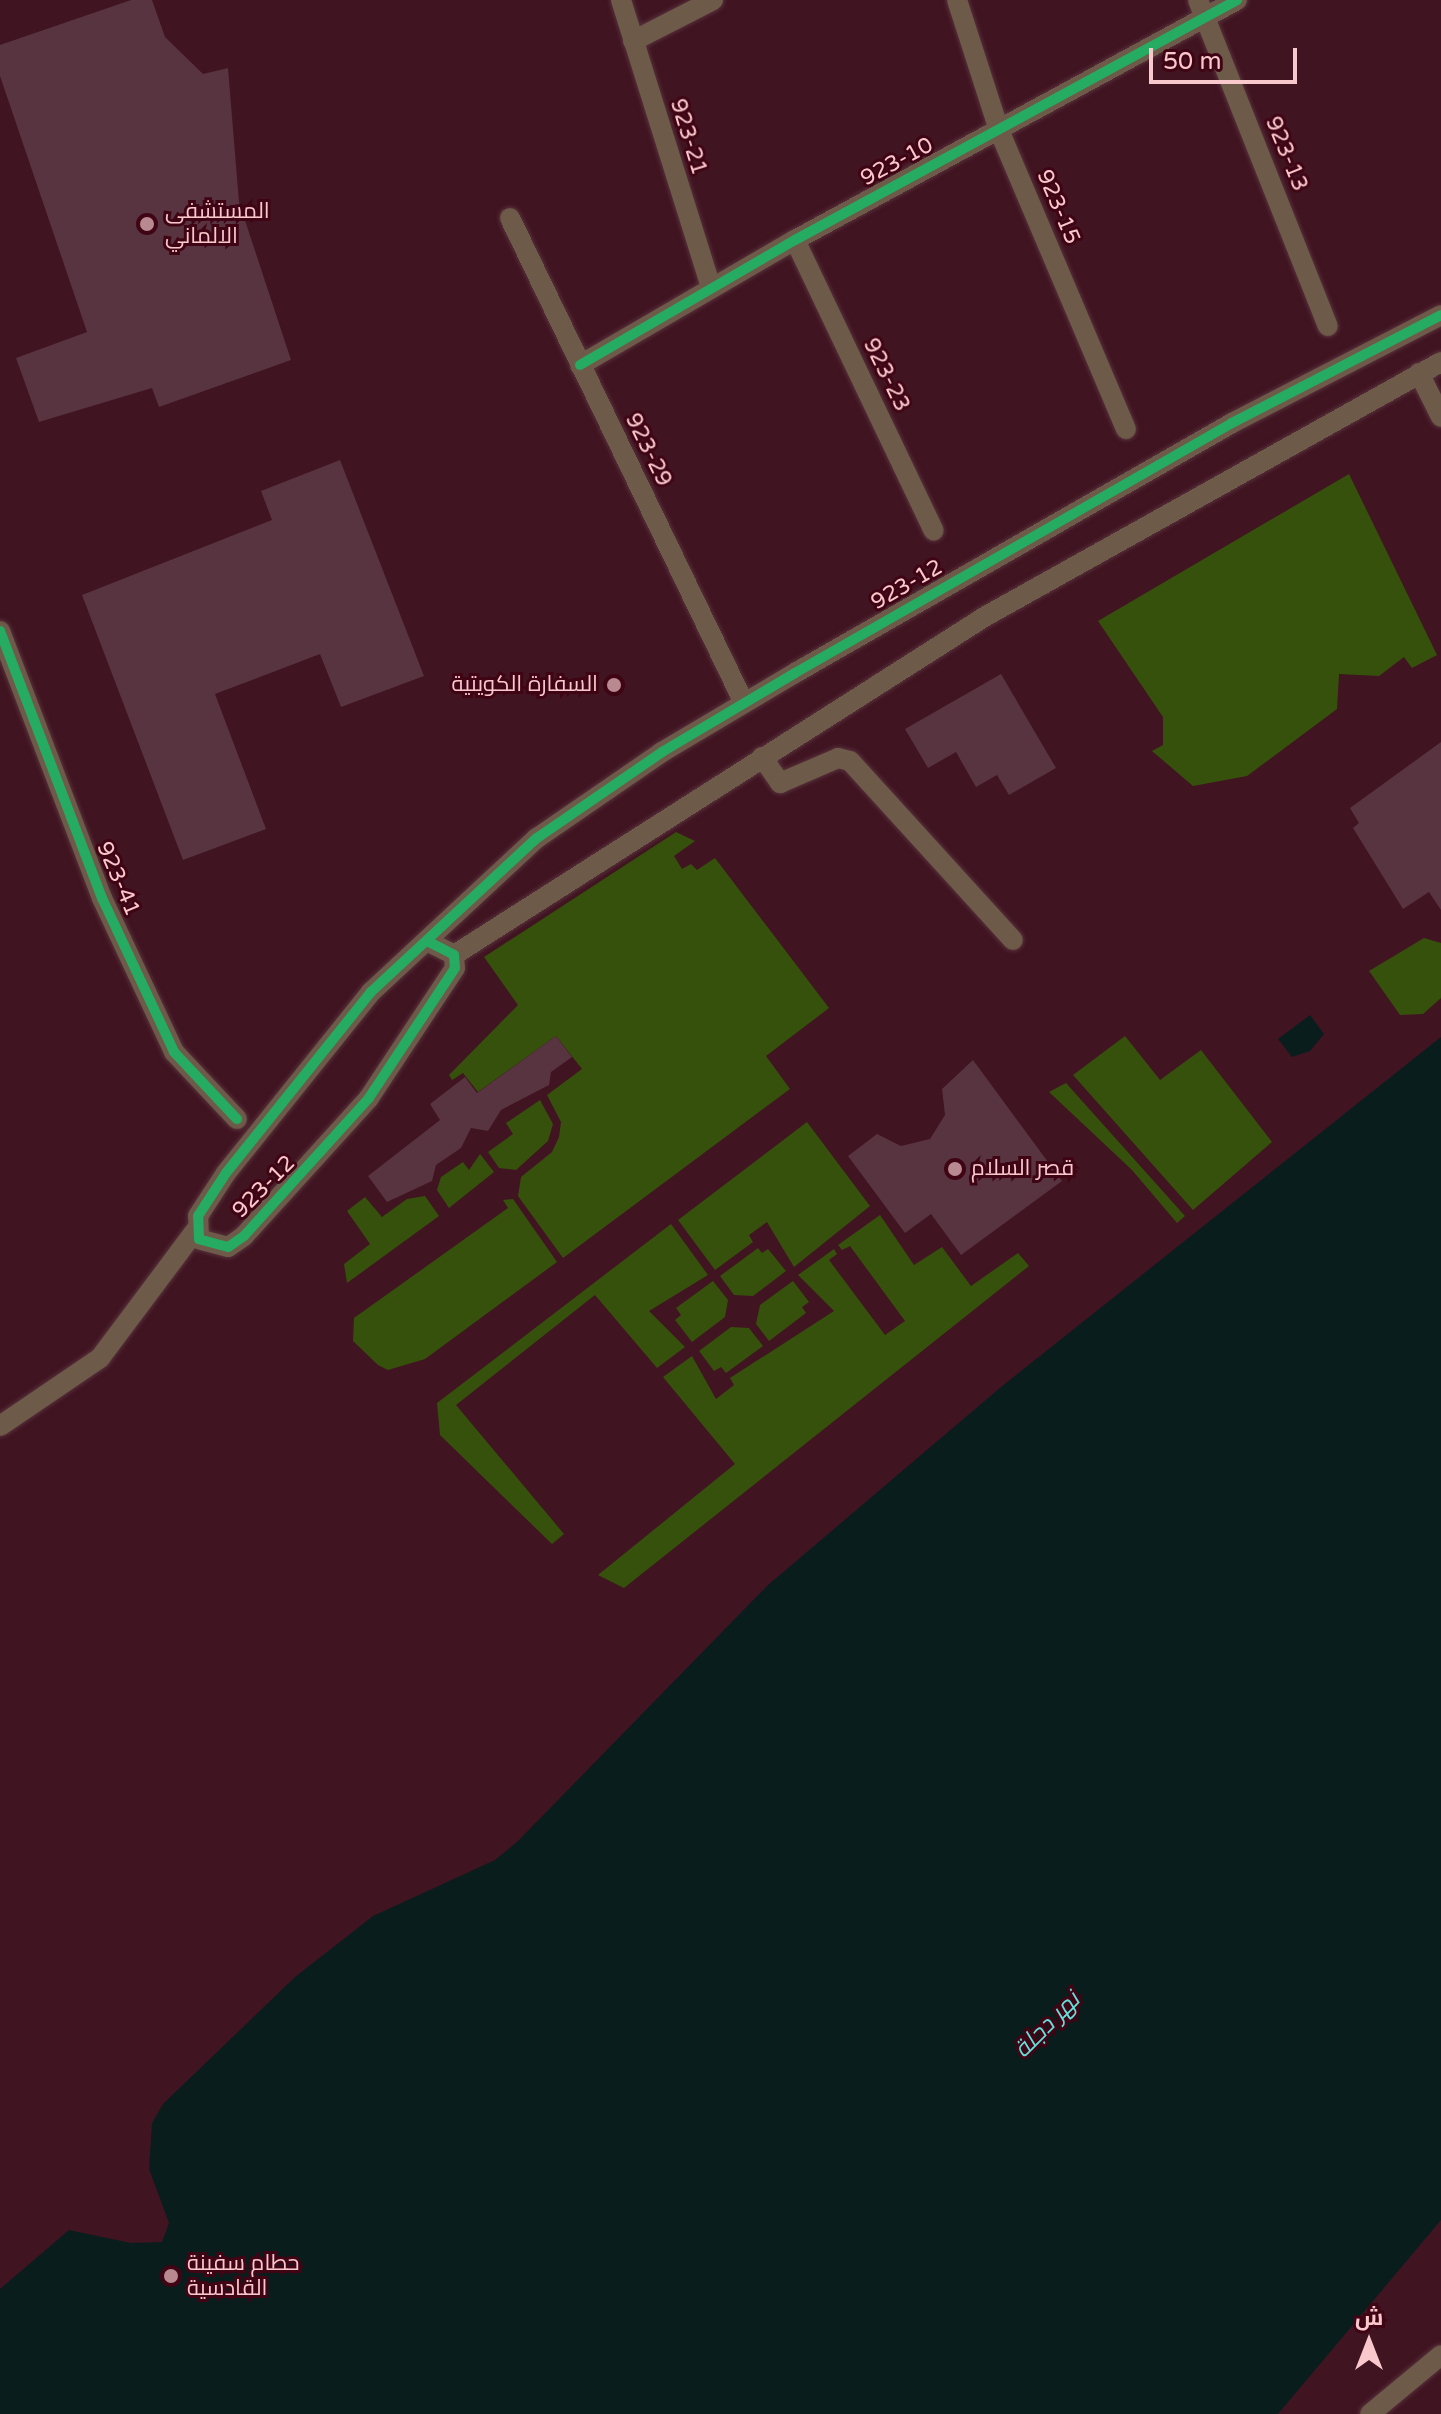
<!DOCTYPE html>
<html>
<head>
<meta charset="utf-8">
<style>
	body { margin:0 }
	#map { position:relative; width:1441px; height:2414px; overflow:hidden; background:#401421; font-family:"Varela Round",Cairo,sans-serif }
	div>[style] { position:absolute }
	.green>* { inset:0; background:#36510c }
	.water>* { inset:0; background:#0a1d1d }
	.building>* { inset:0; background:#583340 }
	.roads { filter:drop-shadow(0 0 2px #56313b) drop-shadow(0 0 2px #56313b) }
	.minor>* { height:20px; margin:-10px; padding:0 10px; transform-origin:10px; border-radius:10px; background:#6e5a49 }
	.cycleway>* { height:10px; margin:-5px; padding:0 5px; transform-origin:5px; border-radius:5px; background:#26ab63 }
	.dots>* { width:22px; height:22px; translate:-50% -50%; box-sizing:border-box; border:4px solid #400514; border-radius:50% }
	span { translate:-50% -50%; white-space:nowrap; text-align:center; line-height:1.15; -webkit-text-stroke:6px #400514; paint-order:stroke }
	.street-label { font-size:22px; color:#f9c8cd }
	.poi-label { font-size:22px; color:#f9c8cd }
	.left { translate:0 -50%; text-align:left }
	.right { translate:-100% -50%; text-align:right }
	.water-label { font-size:24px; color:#64e0dc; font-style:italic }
	.north { position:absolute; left:1329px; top:2302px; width:80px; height:80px; -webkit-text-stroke:6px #400514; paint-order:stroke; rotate:0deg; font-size:22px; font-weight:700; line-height:32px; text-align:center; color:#f9c8cd }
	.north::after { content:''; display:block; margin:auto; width:28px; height:36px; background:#f9c8cd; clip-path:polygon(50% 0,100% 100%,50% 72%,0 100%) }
	.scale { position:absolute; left:1149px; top:48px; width:148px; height:36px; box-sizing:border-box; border:4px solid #f9c8cd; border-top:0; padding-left:10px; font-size:24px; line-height:28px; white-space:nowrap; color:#f9c8cd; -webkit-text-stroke:6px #400514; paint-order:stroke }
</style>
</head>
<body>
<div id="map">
	<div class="green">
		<div style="clip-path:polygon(1349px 474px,1437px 655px,1412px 668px,1404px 657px,1379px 676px,1339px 674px,1337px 709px,1247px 776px,1193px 786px,1152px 751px,1163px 745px,1163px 717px,1098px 621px)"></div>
		<div style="clip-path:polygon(676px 832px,695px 841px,674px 856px,682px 869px,691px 864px,697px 870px,715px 858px,829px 1008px,766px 1056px,790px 1089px,563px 1258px,518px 1196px,521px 1177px,552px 1152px,559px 1137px,561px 1122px,547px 1095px,582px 1069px,556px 1036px,478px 1092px,463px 1073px,452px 1080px,449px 1075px,518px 1005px,484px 957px)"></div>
		<div style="clip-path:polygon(1424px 938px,1441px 943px,1441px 998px,1423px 1014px,1400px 1015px,1369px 971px)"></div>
		<div style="clip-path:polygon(1125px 1036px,1160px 1080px,1201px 1050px,1272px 1142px,1193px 1210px,1073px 1075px)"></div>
		<div style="clip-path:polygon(1066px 1083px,1185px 1216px,1177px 1223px,1132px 1170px,1049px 1092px)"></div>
		<div style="clip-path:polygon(540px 1100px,553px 1124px,548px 1141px,516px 1170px,499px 1168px,488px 1152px,513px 1134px,506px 1123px)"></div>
		<div style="clip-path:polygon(807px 1122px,870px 1206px,794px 1267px,767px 1222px,749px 1235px,753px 1242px,715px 1270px,678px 1220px)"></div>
		<div style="clip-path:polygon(480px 1154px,494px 1172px,449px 1208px,437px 1190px,441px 1177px,463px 1162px,469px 1170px)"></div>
		<div style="clip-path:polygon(425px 1196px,439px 1216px,347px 1283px,344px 1264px,370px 1244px,347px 1211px,365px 1197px,382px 1217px,407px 1199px)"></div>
		<div style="clip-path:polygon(513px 1199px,557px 1262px,425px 1359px,388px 1370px,378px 1365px,353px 1341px,354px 1318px,508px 1208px,503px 1200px)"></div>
		<div style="clip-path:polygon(880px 1215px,914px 1265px,942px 1247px,971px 1286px,1018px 1253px,1029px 1266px,624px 1588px,598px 1575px,735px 1464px,663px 1377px,692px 1356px,716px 1399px,734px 1385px,730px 1378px,834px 1311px,798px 1275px,834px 1249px,837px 1254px,829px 1260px,885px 1335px,905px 1321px,850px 1246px,842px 1250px,838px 1245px)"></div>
		<div style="clip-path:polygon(671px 1224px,708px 1275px,649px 1311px,685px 1347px,657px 1368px,595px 1295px,456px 1405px,564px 1534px,552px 1544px,440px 1435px,437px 1403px)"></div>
		<div style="clip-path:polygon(758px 1248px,762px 1253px,768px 1249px,786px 1271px,753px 1296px,734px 1295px,720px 1276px)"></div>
		<div style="clip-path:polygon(713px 1281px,728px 1300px,725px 1317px,692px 1342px,675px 1320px,681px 1315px,676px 1308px)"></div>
		<div style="clip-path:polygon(793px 1281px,809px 1302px,802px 1307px,806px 1313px,769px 1341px,756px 1324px,760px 1305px)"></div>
		<div style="clip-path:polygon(731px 1327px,749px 1328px,763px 1346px,726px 1373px,721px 1367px,714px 1371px,699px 1351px)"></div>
	</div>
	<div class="water">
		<div style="clip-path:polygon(1310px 1015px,1324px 1034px,1310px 1051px,1292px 1057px,1278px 1039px)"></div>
		<div style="clip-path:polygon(1441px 1037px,1441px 2220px,1278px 2414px,0 2414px,0 2289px,69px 2230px,131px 2243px,162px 2242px,169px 2223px,149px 2169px,152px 2123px,163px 2104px,295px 1977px,373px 1916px,495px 1860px,517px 1842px,768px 1585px,1001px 1387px)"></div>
	</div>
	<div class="building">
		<div style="clip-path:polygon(131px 0,152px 0,165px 37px,203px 74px,228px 68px,239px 202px,291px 360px,159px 407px,152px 388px,39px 422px,16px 358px,87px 332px,0 76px,0 45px)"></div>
		<div style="clip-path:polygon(340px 460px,424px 676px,341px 707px,320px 654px,215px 694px,266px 829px,183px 860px,82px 595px,272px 520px,261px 491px)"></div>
		<div style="clip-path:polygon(1001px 674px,1056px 768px,1009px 795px,997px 775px,976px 787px,956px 752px,928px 768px,905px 729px)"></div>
		<div style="clip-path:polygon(1441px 742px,1441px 910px,1429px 892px,1403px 909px,1353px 828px,1359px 823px,1350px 808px)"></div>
		<div style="clip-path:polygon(556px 1036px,572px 1057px,551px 1072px,549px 1085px,501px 1110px,488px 1131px,471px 1128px,461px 1148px,436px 1165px,432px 1181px,387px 1202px,368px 1176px,440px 1120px,430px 1104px,465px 1077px,477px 1093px)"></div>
		<div style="clip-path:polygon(973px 1060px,1062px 1181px,961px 1255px,931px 1214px,905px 1233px,848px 1156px,877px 1134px,901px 1146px,930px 1139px,945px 1115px,942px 1089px)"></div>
	</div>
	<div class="roads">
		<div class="minor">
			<div style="left:621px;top:0;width:301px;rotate:72.6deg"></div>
			<div style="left:957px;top:0;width:137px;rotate:72.1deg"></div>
			<div style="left:999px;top:130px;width:325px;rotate:67deg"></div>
			<div style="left:1198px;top:0;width:351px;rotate:68.3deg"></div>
			<div style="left:633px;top:41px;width:90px;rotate:-27.1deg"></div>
			<div style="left:510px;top:218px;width:538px;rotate:64.24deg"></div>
			<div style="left:795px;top:240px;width:322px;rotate:64.5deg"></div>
			<div style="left:580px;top:365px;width:249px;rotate:-30.2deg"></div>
			<div style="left:795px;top:240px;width:503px;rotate:-28.5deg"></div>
			<div style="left:1419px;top:373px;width:49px;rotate:63.4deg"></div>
			<div style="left:0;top:631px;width:286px;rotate:69.1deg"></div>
			<div style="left:102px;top:898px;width:170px;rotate:64.9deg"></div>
			<div style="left:174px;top:1052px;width:92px;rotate:46.8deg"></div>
			<div style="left:762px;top:757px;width:32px;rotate:55deg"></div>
			<div style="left:780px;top:783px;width:63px;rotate:-23.3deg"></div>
			<div style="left:838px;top:758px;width:12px;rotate:14deg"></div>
			<div style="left:850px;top:761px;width:242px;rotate:47.7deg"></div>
			<div style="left:427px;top:941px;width:30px;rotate:27deg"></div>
			<div style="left:454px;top:955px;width:13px;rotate:86deg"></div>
			<div style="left:455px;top:968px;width:156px;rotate:123.5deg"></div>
			<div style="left:369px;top:1098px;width:186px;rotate:132.2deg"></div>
			<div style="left:244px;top:1236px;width:19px;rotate:145deg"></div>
			<div style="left:228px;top:1247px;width:30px;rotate:-165deg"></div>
			<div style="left:199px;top:1239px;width:23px;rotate:-92deg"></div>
			<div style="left:198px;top:1216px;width:51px;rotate:-56.9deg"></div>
			<div style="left:226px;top:1173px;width:232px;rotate:-51.3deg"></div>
			<div style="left:371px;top:992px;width:226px;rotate:-42.9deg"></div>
			<div style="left:537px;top:838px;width:152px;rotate:-34.5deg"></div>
			<div style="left:662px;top:752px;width:155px;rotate:-30.7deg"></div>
			<div style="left:795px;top:673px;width:503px;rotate:-29.77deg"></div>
			<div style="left:1232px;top:423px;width:235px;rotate:-27.3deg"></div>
			<div style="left:454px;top:955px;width:631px;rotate:-32.51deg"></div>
			<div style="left:986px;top:616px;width:521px;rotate:-29.17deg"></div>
			<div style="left:0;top:1426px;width:121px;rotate:-34.2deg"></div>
			<div style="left:100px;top:1358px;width:159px;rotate:-53.2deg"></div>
			<div style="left:1370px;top:2414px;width:92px;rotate:-39.7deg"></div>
		</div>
	</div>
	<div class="cycleway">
		<div style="left:580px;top:365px;width:249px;rotate:-30.2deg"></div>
		<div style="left:795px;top:240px;width:503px;rotate:-28.5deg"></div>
		<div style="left:0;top:631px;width:286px;rotate:69.1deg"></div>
		<div style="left:102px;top:898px;width:170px;rotate:64.9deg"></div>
		<div style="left:174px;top:1052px;width:92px;rotate:46.8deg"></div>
		<div style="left:427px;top:941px;width:30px;rotate:27deg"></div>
		<div style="left:454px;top:955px;width:13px;rotate:86deg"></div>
		<div style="left:455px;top:968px;width:156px;rotate:123.5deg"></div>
		<div style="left:369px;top:1098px;width:186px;rotate:132.2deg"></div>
		<div style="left:244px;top:1236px;width:19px;rotate:145deg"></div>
		<div style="left:228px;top:1247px;width:30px;rotate:-165deg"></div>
		<div style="left:199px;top:1239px;width:23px;rotate:-92deg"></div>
		<div style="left:198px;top:1216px;width:51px;rotate:-56.9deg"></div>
		<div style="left:226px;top:1173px;width:232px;rotate:-51.3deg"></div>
		<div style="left:371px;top:992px;width:226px;rotate:-42.9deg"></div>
		<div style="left:537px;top:838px;width:152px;rotate:-34.5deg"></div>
		<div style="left:662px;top:752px;width:155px;rotate:-30.7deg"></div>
		<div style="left:795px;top:673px;width:503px;rotate:-29.77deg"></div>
		<div style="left:1232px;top:423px;width:235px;rotate:-27.3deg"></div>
	</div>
	<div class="dots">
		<div style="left:147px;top:224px;background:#b88991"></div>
		<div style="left:614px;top:685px;background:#b88991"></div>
		<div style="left:955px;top:1169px;background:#b88991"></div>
		<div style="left:171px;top:2276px;background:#b88991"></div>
	</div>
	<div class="street-label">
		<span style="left:688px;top:137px;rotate:73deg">923-21</span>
		<span style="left:1286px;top:154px;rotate:68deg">923-13</span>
		<span style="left:897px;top:162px;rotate:-28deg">923-10</span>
		<span style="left:1058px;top:207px;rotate:67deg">923-15</span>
		<span style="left:886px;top:375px;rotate:64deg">923-23</span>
		<span style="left:648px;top:450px;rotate:64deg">923-29</span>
		<span style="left:907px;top:585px;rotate:-30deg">923-12</span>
		<span style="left:118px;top:879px;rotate:67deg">923-41</span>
		<span style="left:264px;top:1187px;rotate:-45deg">923-12</span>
	</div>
	<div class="poi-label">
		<span class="left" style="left:165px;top:224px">المستشفى<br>الالماني</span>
		<span class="right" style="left:598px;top:685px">السفارة الكويتية</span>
		<span class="left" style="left:971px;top:1169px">قصر السلام</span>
		<span class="left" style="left:187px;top:2276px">حطام سفينة<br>القادسية</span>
	</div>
	<div class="water-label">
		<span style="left:1047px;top:2025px;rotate:-45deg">نهر دجلة</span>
	</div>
	<div class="north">ش</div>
	<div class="scale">50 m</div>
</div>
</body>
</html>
